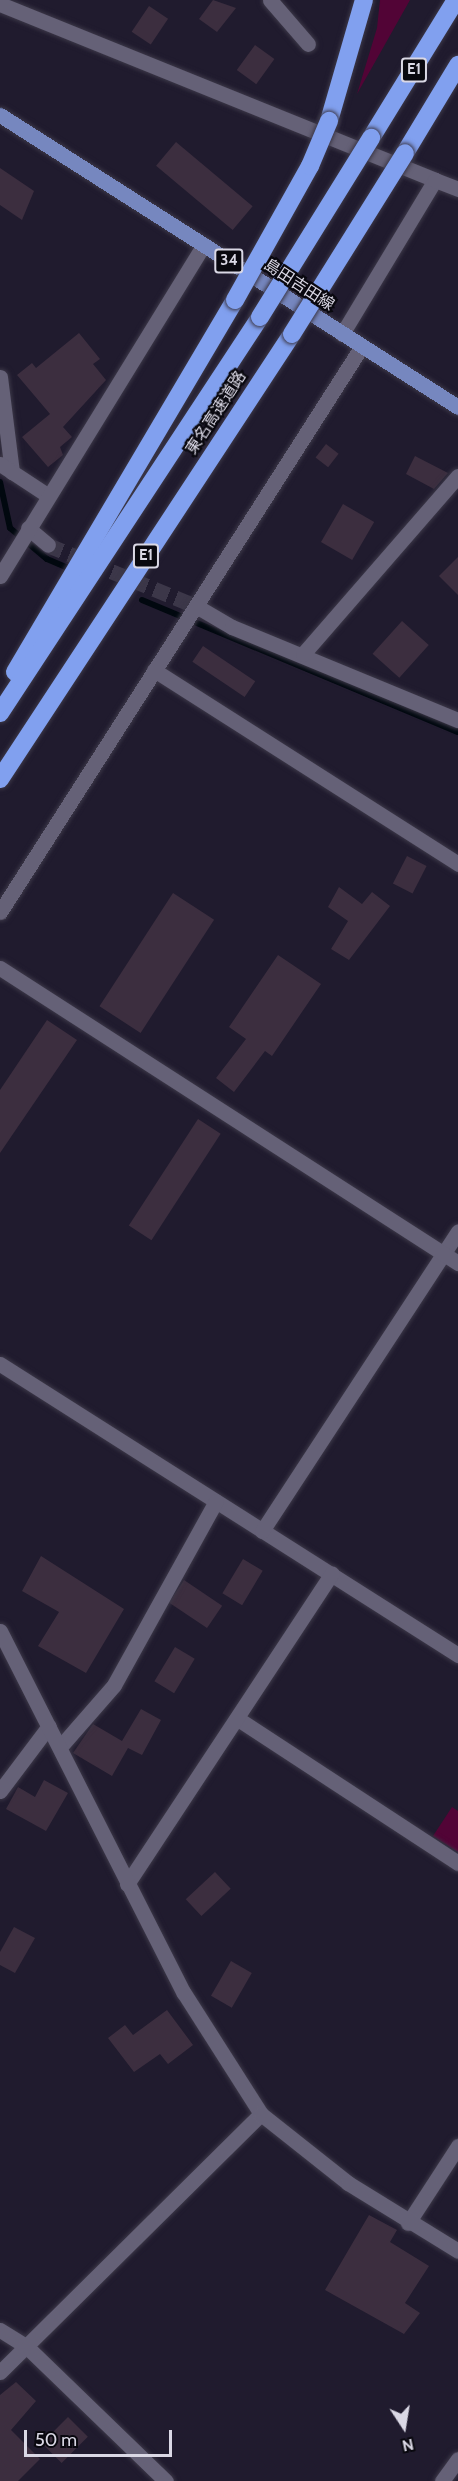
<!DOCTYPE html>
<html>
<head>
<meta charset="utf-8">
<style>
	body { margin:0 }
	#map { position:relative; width:458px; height:2481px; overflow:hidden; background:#201b2e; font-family:Cabin,"Noto Sans JP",sans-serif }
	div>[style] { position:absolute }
	.green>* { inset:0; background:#520436 }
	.stream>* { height:6px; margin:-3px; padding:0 3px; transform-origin:3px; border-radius:3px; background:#01080f }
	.building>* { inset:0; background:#3c2e3f; transform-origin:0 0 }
	.minor-tunnel>* { height:15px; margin-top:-7.5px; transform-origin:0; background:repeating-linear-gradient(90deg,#3c3749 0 15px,transparent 0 23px) }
	.roads { filter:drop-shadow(0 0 2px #3c3848) drop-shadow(0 0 2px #3c3848) }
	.minor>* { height:15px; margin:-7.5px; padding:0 7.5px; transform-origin:7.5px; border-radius:7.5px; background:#656177 }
	.tertiary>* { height:15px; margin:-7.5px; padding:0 7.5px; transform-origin:7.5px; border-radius:7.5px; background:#656177 }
	.primary>* { height:15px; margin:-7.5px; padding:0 7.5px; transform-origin:7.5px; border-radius:7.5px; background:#7687bf }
	.motorway>* { height:18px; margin:-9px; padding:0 9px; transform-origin:9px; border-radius:9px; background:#81a0ef }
	.bridges { filter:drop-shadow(0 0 2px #3c3848) drop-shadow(0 0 2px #3c3848) }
	.motorway-bridge>* { height:18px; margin:-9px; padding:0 9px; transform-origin:9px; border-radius:9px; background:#81a0ef }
	span { translate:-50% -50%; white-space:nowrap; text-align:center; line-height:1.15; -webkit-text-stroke:4.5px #09080f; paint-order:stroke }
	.shield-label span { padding:2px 4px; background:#09080f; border:2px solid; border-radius:4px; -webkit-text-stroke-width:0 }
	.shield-label { font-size:15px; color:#dad8e5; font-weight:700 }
	.street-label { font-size:16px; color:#dad8e5 }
	.north { position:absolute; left:374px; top:2397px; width:60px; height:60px; -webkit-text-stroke:4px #09080f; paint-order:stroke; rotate:168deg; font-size:16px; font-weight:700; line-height:24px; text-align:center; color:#dad8e5 }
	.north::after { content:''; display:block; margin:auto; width:21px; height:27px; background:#dad8e5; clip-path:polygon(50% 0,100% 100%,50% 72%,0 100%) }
	.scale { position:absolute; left:24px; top:2430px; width:148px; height:27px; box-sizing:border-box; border:3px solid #dad8e5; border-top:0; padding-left:8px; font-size:18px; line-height:21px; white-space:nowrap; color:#dad8e5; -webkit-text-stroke:4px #09080f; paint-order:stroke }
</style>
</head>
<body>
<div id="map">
	<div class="green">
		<div style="clip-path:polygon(380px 0,410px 0,357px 94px,377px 28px)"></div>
		<div style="clip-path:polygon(452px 1807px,458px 1811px,458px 1852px,433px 1836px)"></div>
	</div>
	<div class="stream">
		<div style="left:0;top:482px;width:47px;rotate:77.7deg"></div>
		<div style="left:10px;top:528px;width:48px;rotate:40deg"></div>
		<div style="left:47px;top:559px;width:26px;rotate:23deg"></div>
		<div style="left:142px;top:600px;width:342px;rotate:22.7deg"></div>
	</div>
	<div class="building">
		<div style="clip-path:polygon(213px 0,236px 8px,217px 32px,199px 19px)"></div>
		<div style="left:149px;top:6px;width:23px;height:31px;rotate:34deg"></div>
		<div style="left:255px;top:45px;width:24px;height:31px;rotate:36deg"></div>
		<div style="left:176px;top:142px;width:100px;height:31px;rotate:40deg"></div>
		<div style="clip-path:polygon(0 168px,34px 191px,22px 220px,0 205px)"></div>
		<div style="clip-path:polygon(79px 333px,100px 359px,93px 364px,106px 380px,63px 427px,72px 437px,60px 447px,63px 455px,48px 467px,22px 437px,50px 414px,17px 375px,32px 363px,36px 368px)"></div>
		<div style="left:326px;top:444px;width:16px;height:17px;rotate:38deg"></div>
		<div style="clip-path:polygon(415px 456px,448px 473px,434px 489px,406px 474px)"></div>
		<div style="left:343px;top:504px;width:36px;height:44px;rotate:30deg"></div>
		<div style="clip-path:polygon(458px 557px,458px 595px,439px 576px)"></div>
		<div style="left:402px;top:621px;width:36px;height:44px;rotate:42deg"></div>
		<div style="left:203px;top:646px;width:63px;height:19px;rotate:34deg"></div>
		<div style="left:407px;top:856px;width:22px;height:31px;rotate:27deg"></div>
		<div style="clip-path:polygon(339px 887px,362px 904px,372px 892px,390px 906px,349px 960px,331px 949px,348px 921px,328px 907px)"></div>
		<div style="left:173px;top:893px;width:49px;height:135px;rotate:33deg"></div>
		<div style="clip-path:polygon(278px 955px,321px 984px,272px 1056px,265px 1051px,234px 1092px,216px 1078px,246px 1039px,229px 1027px)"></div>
		<div style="clip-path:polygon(47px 1020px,77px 1040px,0 1153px,0 1090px)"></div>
		<div style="left:198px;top:1119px;width:27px;height:127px;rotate:33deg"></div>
		<div style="clip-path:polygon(41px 1556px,124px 1609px,86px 1673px,38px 1646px,59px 1612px,22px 1591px)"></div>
		<div style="left:243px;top:1559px;width:23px;height:40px;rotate:31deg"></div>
		<div style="left:184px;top:1580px;width:46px;height:27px;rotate:34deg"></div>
		<div style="left:175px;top:1647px;width:23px;height:40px;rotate:31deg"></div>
		<div style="clip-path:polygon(141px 1709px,161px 1720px,142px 1755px,128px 1748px,112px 1776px,73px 1753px,93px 1724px,122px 1741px)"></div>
		<div style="clip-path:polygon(44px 1780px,68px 1793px,46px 1831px,6px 1809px,18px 1787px,35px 1797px)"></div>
		<div style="left:215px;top:1872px;width:23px;height:40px;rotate:47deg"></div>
		<div style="clip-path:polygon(14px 1927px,35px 1938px,15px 1973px,0 1965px,0 1952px)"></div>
		<div style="left:231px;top:1961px;width:24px;height:40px;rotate:30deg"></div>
		<div style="clip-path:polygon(167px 2010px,193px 2045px,168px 2064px,160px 2054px,134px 2072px,108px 2038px,125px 2025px,133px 2035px)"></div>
		<div style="clip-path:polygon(369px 2215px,397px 2230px,390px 2242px,429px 2266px,405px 2303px,420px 2313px,404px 2334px,325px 2290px)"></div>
		<div style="clip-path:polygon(16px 2382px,36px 2401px,11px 2430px,40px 2459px,18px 2481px,0 2481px,0 2395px)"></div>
		<div style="left:68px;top:2417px;width:28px;height:37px;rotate:45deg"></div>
	</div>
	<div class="minor-tunnel">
		<div style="left:48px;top:545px;width:160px;rotate:22.4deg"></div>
	</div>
	<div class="roads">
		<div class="minor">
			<div style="left:270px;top:0;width:58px;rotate:49.2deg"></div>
			<div style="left:0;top:4px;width:469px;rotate:22deg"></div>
			<div style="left:0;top:377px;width:96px;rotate:82.8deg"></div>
			<div style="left:0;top:464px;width:56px;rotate:33.4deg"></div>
			<div style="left:28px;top:528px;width:26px;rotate:40deg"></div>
			<div style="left:0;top:576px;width:389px;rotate:-58.4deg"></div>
			<div style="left:196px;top:606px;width:42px;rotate:30.3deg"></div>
			<div style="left:232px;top:627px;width:244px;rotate:22.4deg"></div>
			<div style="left:303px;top:654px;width:236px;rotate:-49deg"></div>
			<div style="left:154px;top:670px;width:361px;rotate:32.5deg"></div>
			<div style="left:0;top:1364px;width:543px;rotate:32.43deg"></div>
			<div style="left:262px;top:1531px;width:358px;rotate:-56.8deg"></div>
			<div style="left:238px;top:1719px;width:263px;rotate:33.2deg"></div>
			<div style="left:60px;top:1747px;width:82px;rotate:-48.9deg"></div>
			<div style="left:114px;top:1685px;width:210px;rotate:-61deg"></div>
			<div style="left:0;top:1791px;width:81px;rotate:-53deg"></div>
			<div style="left:127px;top:1884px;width:372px;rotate:-56.6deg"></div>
			<div style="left:408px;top:2223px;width:92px;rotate:-57deg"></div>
			<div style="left:0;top:2330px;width:32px;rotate:32deg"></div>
			<div style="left:27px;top:2347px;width:193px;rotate:44deg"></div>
			<div style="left:0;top:2372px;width:367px;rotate:-44.7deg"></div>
			<div style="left:442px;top:2481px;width:27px;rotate:-54deg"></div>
		</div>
		<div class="tertiary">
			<div style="left:342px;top:334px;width:180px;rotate:-58.9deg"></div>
			<div style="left:435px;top:180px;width:25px;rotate:21deg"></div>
			<div style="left:0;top:912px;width:672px;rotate:-57.4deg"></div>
			<div style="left:0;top:968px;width:545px;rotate:32.79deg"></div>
			<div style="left:0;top:1631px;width:406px;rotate:63.1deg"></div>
			<div style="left:184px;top:1993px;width:143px;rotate:57.5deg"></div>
			<div style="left:261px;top:2114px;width:111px;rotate:38.4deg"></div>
			<div style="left:348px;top:2183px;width:129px;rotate:31.7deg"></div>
		</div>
		<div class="primary">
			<div style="left:0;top:115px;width:543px;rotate:32.52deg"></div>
		</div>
		<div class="motorway">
			<div style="left:329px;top:121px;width:126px;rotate:-73.9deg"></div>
			<div style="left:371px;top:138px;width:162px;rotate:-58.4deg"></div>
			<div style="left:405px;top:153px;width:103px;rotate:-58.9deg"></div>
			<div style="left:15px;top:672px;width:432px;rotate:-59.4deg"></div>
			<div style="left:0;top:713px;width:474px;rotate:-56.7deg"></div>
			<div style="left:0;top:779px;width:532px;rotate:-56.73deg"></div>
		</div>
	</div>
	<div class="bridges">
		<div class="motorway-bridge">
			<div style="left:235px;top:300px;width:154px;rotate:-60.8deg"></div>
			<div style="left:310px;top:166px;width:49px;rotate:-67.1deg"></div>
			<div style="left:260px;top:317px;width:211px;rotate:-58.2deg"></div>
			<div style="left:292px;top:334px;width:213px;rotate:-58deg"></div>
		</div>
	</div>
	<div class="shield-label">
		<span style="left:414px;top:70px">E1</span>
		<span style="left:229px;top:261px">34</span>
		<span style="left:146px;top:556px">E1</span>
	</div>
	<div class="street-label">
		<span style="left:299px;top:285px;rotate:33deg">島田吉田線</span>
		<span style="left:216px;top:413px;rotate:-57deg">東名高速道路</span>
	</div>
	<div class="north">N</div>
	<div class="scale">50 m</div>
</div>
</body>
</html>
